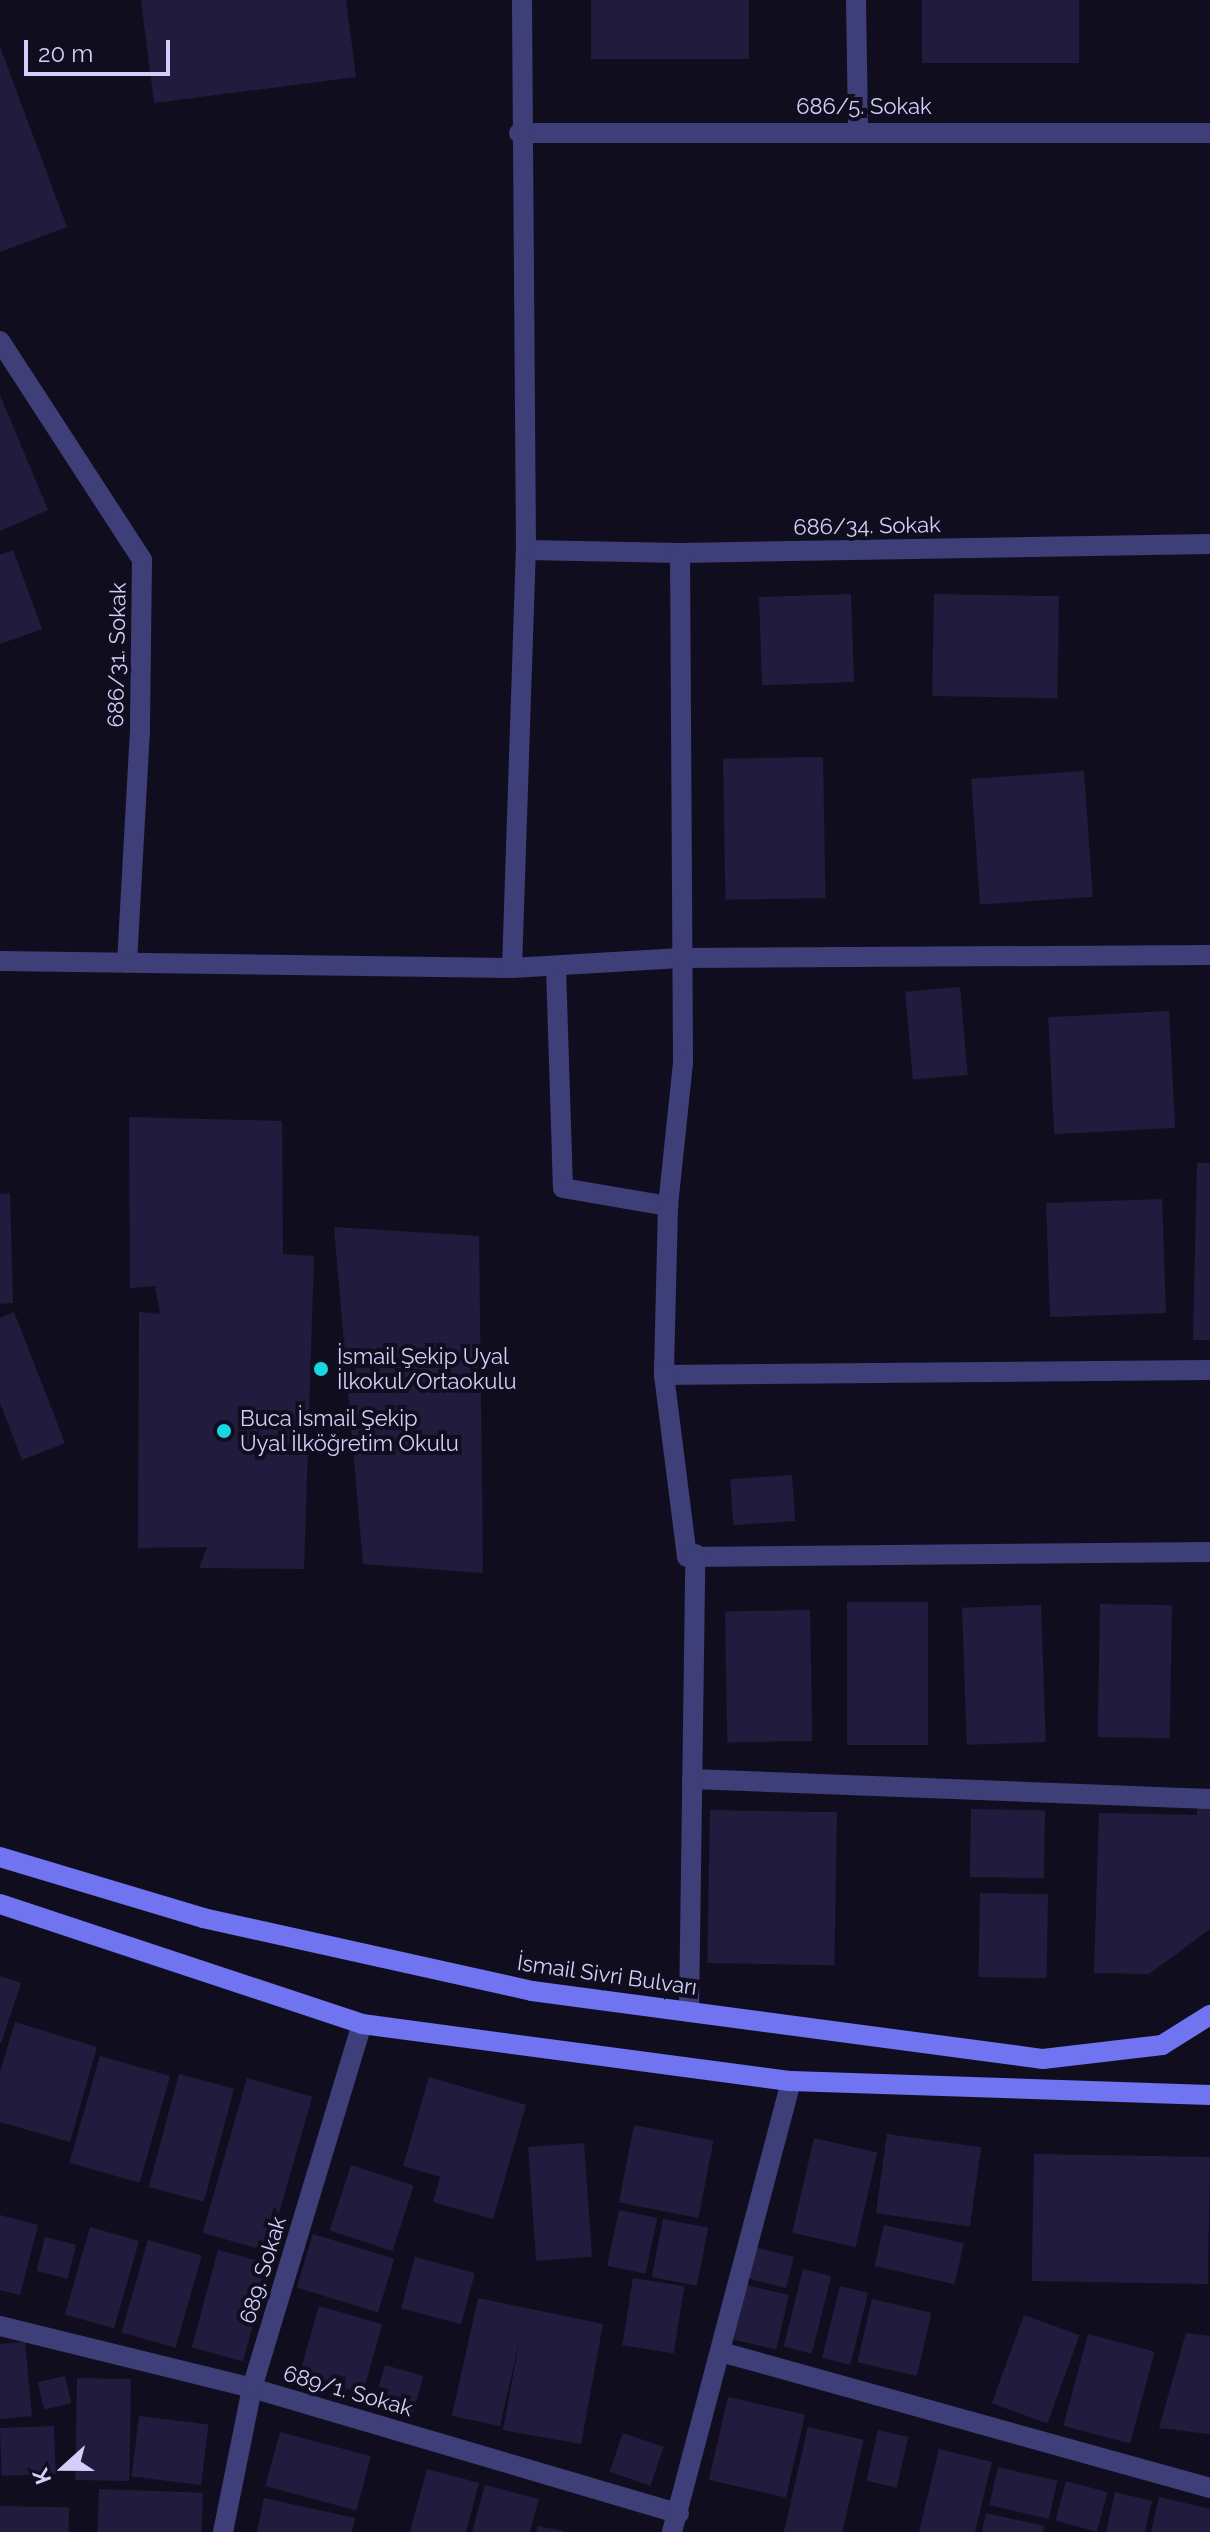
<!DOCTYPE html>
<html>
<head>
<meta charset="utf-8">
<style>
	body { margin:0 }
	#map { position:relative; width:1210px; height:2532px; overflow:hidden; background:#100e1e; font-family:Raleway,sans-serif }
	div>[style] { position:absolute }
	.building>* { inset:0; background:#211c3d; transform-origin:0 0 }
	.lane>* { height:20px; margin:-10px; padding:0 10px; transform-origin:10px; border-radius:10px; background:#3e3f78 }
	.street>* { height:20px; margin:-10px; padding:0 10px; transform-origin:10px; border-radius:10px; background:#3e3f78 }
	.secondary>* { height:20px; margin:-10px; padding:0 10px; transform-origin:10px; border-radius:10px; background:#7174f0 }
	.dots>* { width:22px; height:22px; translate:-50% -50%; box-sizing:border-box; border:4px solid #100e1e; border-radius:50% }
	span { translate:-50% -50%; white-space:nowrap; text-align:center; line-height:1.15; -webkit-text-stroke:8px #100e1e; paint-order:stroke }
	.street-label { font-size:22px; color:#d2d0fa }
	.poi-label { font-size:22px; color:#d2d0fa }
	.left { translate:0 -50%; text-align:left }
	.north { position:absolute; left:24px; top:2428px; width:80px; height:80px; -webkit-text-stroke:6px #100e1e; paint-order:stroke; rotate:249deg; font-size:22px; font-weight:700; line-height:32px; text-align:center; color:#d2d0fa }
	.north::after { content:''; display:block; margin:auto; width:28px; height:36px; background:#d2d0fa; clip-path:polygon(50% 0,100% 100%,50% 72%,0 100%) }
	.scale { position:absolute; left:24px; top:40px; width:146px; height:36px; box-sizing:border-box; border:4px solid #d2d0fa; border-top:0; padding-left:10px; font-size:24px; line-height:28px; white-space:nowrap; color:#d2d0fa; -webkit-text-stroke:6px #100e1e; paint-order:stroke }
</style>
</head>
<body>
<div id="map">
	<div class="building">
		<div style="clip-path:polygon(141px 0,346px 0,356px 77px,154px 103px)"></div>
		<div style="left:591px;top:0;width:158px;height:59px"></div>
		<div style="left:922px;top:0;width:157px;height:63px"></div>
		<div style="clip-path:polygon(0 47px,67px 227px,0 252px)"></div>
		<div style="clip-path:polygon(0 395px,48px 510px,0 531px)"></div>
		<div style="clip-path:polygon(13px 550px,42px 629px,0 644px,0 555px)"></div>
		<div style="left:851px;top:594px;width:88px;height:92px;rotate:88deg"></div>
		<div style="left:934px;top:594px;width:125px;height:102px;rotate:1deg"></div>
		<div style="left:823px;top:757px;width:141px;height:100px;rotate:89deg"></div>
		<div style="left:1084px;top:771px;width:126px;height:113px;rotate:86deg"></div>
		<div style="left:960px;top:987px;width:88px;height:55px;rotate:85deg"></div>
		<div style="left:1169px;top:1011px;width:117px;height:121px;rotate:87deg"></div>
		<div style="clip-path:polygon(129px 1117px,282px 1121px,283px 1254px,314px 1256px,304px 1569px,199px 1568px,207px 1547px,138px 1548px,139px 1312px,160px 1314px,155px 1286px,130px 1288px)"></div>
		<div style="clip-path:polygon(1197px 1163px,1210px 1163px,1210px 1340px,1193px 1340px)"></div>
		<div style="clip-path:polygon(10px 1193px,13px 1303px,0 1304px,0 1194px)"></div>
		<div style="left:1162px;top:1199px;width:114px;height:116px;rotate:88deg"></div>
		<div style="clip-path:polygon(334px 1227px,479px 1236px,483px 1573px,363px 1564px)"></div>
		<div style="clip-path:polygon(14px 1312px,65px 1443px,22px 1460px,0 1403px,0 1318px)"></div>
		<div style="left:792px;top:1475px;width:46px;height:62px;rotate:86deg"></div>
		<div style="left:847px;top:1602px;width:81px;height:143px"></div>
		<div style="left:1100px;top:1604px;width:72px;height:133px;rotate:1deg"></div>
		<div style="left:1041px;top:1605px;width:137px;height:79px;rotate:88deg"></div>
		<div style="left:810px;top:1610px;width:131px;height:85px;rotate:89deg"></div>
		<div style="clip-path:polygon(1197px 1807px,1210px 1808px,1210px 1929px,1149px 1974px,1094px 1973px,1099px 1813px,1197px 1815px)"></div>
		<div style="left:971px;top:1809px;width:74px;height:68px;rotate:1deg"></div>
		<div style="left:710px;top:1810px;width:127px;height:153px;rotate:1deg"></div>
		<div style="left:980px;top:1893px;width:68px;height:84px;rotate:1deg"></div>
		<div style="clip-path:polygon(0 1976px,21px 1983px,1px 2043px,0 2043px)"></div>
		<div style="clip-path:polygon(15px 2022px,97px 2047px,70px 2142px,0 2122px,0 2072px)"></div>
		<div style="left:100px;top:2056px;width:73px;height:111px;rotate:16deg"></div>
		<div style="left:179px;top:2074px;width:57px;height:117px;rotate:15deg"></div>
		<div style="clip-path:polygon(429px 2077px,526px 2105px,493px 2219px,433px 2202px,440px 2177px,403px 2166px)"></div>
		<div style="left:247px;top:2078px;width:68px;height:161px;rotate:16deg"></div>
		<div style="left:634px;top:2125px;width:81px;height:79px;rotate:11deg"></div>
		<div style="left:887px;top:2134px;width:95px;height:80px;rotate:8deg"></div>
		<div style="left:814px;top:2138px;width:65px;height:97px;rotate:13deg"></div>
		<div style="left:584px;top:2143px;width:114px;height:56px;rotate:86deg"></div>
		<div style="left:1034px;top:2154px;width:176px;height:127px;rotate:1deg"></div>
		<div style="left:351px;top:2165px;width:66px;height:69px;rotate:18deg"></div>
		<div style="left:619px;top:2210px;width:39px;height:57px;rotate:12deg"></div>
		<div style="clip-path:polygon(0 2215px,38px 2225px,20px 2295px,0 2290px)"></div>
		<div style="left:663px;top:2219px;width:46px;height:59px;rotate:11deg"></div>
		<div style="left:884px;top:2225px;width:82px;height:42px;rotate:13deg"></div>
		<div style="left:90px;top:2227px;width:51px;height:91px;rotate:16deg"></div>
		<div style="left:313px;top:2234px;width:85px;height:56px;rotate:17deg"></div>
		<div style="left:45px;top:2237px;width:32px;height:35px;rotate:14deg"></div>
		<div style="left:148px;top:2240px;width:56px;height:96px;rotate:16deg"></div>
		<div style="left:754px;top:2247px;width:41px;height:32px;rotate:14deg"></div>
		<div style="left:218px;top:2250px;width:53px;height:101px;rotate:15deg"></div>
		<div style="left:415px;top:2257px;width:62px;height:53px;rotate:15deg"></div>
		<div style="left:803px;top:2269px;width:29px;height:80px;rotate:14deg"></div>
		<div style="left:633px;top:2278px;width:52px;height:68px;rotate:9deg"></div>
		<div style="left:746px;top:2285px;width:44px;height:56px;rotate:13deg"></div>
		<div style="left:840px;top:2286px;width:29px;height:74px;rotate:14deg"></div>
		<div style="clip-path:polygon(478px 2298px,603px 2324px,581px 2444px,503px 2430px,520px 2338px,500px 2426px,452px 2416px)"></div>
		<div style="left:872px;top:2299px;width:61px;height:65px;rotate:13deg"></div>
		<div style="left:319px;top:2306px;width:66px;height:72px;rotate:16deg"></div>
		<div style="left:1024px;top:2315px;width:59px;height:94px;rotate:20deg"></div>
		<div style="clip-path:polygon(1186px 2333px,1210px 2336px,1210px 2434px,1159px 2428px)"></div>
		<div style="left:1088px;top:2334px;width:69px;height:95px;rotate:15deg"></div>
		<div style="clip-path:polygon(25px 2342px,32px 2416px,0 2419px,0 2344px)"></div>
		<div style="left:385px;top:2365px;width:40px;height:41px;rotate:16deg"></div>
		<div style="left:65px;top:2376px;width:28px;height:28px;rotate:77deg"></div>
		<div style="left:77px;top:2378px;width:54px;height:102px;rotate:1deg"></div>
		<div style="left:728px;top:2397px;width:79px;height:85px;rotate:13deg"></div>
		<div style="left:139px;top:2416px;width:70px;height:61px;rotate:7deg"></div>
		<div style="left:54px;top:2426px;width:48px;height:54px;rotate:88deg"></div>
		<div style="left:808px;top:2427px;width:57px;height:108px;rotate:13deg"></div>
		<div style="left:878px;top:2430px;width:31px;height:52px;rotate:13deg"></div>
		<div style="left:280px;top:2432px;width:94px;height:56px;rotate:15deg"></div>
		<div style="left:623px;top:2433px;width:43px;height:41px;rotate:19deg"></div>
		<div style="clip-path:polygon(939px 2449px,992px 2462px,975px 2532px,919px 2532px)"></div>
		<div style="left:998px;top:2467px;width:61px;height:39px;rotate:13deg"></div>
		<div style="clip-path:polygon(427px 2469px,479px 2483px,466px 2532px,410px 2532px)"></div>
		<div style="left:1066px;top:2481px;width:43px;height:41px;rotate:15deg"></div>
		<div style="clip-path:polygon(485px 2485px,539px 2499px,530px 2532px,472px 2532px)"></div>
		<div style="left:99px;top:2489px;width:104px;height:43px;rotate:2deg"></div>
		<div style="clip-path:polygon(1115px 2492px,1152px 2501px,1145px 2532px,1106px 2532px)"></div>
		<div style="clip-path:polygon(1159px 2497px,1210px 2509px,1210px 2532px,1151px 2532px)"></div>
		<div style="clip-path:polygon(264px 2498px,355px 2518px,352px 2532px,257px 2532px)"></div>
		<div style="left:0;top:2506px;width:69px;height:26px;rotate:1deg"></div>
		<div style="clip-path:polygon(986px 2513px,1044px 2526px,1043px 2532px,982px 2532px)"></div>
		<div style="clip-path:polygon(538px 2526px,563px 2531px,563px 2532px,536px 2532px)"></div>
	</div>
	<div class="lane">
		<div style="left:856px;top:0;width:132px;rotate:89.1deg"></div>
		<div style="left:556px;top:967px;width:221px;rotate:88.2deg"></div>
		<div style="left:563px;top:1188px;width:107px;rotate:9.7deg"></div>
	</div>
	<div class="street">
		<div style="left:519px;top:133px;width:691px"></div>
		<div style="left:0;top:341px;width:261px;rotate:57deg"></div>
		<div style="left:142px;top:560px;width:170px;rotate:90.7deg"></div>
		<div style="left:140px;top:730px;width:233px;rotate:93.2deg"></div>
		<div style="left:526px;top:550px;width:154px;rotate:1.1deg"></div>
		<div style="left:680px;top:553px;width:530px;rotate:-0.97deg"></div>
		<div style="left:680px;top:553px;width:510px;rotate:89.66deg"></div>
		<div style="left:683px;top:1063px;width:144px;rotate:96deg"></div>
		<div style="left:668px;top:1206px;width:169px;rotate:91.4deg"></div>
		<div style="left:664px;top:1375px;width:546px;rotate:-0.52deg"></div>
		<div style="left:0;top:961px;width:512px;rotate:0.78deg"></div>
		<div style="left:512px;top:968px;width:169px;rotate:-3.4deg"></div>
		<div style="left:681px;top:958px;width:529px;rotate:-0.32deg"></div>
		<div style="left:512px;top:968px;width:418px;rotate:-88.1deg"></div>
		<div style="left:526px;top:550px;width:550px;rotate:-90.42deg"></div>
		<div style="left:664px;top:1375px;width:183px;rotate:82.8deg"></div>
		<div style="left:687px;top:1557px;width:523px;rotate:-0.55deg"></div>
		<div style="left:692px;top:1779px;width:518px;rotate:2.21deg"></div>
		<div style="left:689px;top:2012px;width:458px;rotate:-89.2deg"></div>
		<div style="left:0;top:2326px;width:260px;rotate:13.8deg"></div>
		<div style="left:252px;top:2388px;width:445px;rotate:16.4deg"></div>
		<div style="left:721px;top:2352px;width:508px;rotate:15.54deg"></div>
		<div style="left:223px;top:2532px;width:147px;rotate:-78.6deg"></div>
		<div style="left:252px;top:2388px;width:380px;rotate:-73.2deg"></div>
		<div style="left:672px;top:2532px;width:466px;rotate:-75.2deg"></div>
	</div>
	<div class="secondary">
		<div style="left:0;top:1857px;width:212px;rotate:16.7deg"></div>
		<div style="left:203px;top:1918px;width:337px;rotate:12.5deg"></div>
		<div style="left:532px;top:1991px;width:516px;rotate:7.58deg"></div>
		<div style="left:1043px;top:2059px;width:120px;rotate:-6.7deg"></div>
		<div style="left:1162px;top:2045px;width:57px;rotate:-32deg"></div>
		<div style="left:0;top:1904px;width:381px;rotate:18.3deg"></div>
		<div style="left:362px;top:2024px;width:433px;rotate:7.6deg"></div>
		<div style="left:791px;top:2081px;width:419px;rotate:1.9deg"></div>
	</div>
	<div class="dots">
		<div style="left:321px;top:1369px;background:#17d6df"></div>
		<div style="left:224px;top:1431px;background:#17d6df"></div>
	</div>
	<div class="street-label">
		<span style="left:864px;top:107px">686/5. Sokak</span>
		<span style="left:867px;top:526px;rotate:-1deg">686/34. Sokak</span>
		<span style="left:117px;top:655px;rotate:-89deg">686/31. Sokak</span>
		<span style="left:607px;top:1975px;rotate:8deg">İsmail Sivri Bulvarı</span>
		<span style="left:263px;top:2270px;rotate:-73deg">689. Sokak</span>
		<span style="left:348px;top:2391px;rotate:16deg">689/1. Sokak</span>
	</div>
	<div class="poi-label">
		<span class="left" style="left:337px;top:1369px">İsmail Şekip Uyal<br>İlkokul/Ortaokulu</span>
		<span class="left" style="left:240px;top:1431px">Buca İsmail Şekip<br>Uyal İlköğretim Okulu</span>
	</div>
	<div class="north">K</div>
	<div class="scale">20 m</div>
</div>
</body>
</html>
